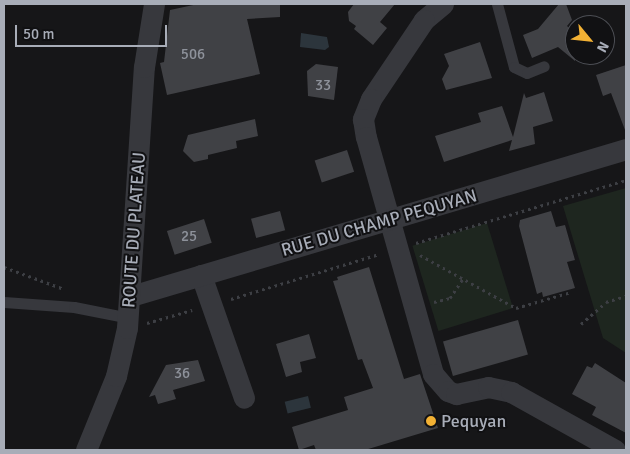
<!DOCTYPE html>
<html>
<head>
<meta charset="utf-8">
<style>
	body { margin:0 }
	#map { position:relative; width:630px; height:454px; overflow:hidden; background:#161618; font-family:Signika,sans-serif }
	div>[style] { position:absolute }
	.green>* { inset:0; background:#1e261f; transform-origin:0 0 }
	.water>* { inset:0; background:#2c353c; transform-origin:0 0 }
	.building>* { inset:0; background:#404145; transform-origin:0 0 }
	.path>* { height:3px; margin-top:-1.5px; transform-origin:0; background:repeating-linear-gradient(90deg,#3d3f44 0 2.5px,transparent 0 6.5px) }
	.service>* { height:11px; margin:-5.5px; padding:0 5.5px; transform-origin:5.5px; border-radius:5.5px; background:#37383d }
	.minor>* { height:21px; margin:-10.5px; padding:0 10.5px; transform-origin:10.5px; border-radius:10.5px; background:#37383d }
	.dots>* { width:14px; height:14px; translate:-50% -50%; box-sizing:border-box; border:2px solid #111113; border-radius:50% }
	span { translate:-50% -50%; white-space:nowrap; text-align:center; line-height:1.15; -webkit-text-stroke:4px #111113; paint-order:stroke }
	.number-label { font-size:15px; color:#8e929b }
	.number-label span { -webkit-text-stroke-width:0 }
	.street-label { font-size:18px; color:#a8adb8 }
	.poi-label { font-size:18px; color:#a8adb8 }
	.left { translate:0 -50%; text-align:left }
	.frame { position:absolute; inset:0; border:5px solid #a8adb8; pointer-events:none }
	.north { position:absolute; left:565px; top:15px; width:50px; height:50px; box-sizing:border-box; background:#111113; border:1px solid #4d4f55; border-radius:50%; rotate:118deg; font-size:14px; font-weight:700; line-height:20px; text-align:center; color:#a8adb8 }
	.north::after { content:''; display:block; margin:auto; width:18px; height:22px; background:#f2b134; clip-path:polygon(50% 0,100% 100%,50% 72%,0 100%) }
	.scale { position:absolute; left:15px; top:25px; width:152px; height:22px; box-sizing:border-box; border:2px solid #a8adb8; border-top:0; padding-left:6px; font-size:15px; line-height:18px; white-space:nowrap; color:#a8adb8; -webkit-text-stroke:4px #111113; paint-order:stroke }
</style>
</head>
<body>
<div id="map">
	<div class="green">
		<div style="clip-path:polygon(626px 188px,626px 353px,603px 338px,563px 206px)"></div>
		<div style="left:487px;top:223px;width:89px;height:78px;rotate:73deg"></div>
	</div>
	<div class="water">
		<div style="clip-path:polygon(301px 33px,327px 37px,329px 47px,325px 50px,300px 47px)"></div>
		<div style="left:308px;top:396px;width:12px;height:24px;rotate:76deg"></div>
	</div>
	<div class="building">
		<div style="clip-path:polygon(198px 4px,280px 4px,280px 17px,247px 19px,260px 74px,167px 95px,160px 63px,164px 62px,170px 10px)"></div>
		<div style="clip-path:polygon(354px 4px,395px 4px,380px 22px,387px 28px,373px 45px,354px 29px,356px 26px,349px 21px,348px 12px)"></div>
		<div style="clip-path:polygon(559px 4px,566px 4px,572px 20px,567px 26px,575px 33px,575px 61px,558px 47px,532px 58px,523px 35px,538px 29px)"></div>
		<div style="clip-path:polygon(480px 42px,492px 78px,446px 90px,442px 79px,449px 66px,444px 54px)"></div>
		<div style="clip-path:polygon(316px 64px,338px 67px,334px 100px,308px 96px,307px 71px)"></div>
		<div style="clip-path:polygon(626px 65px,626px 130px,625px 130px,611px 93px,603px 96px,596px 75px)"></div>
		<div style="clip-path:polygon(544px 92px,553px 121px,533px 127px,535px 144px,509px 151px,512px 140px,444px 162px,435px 136px,481px 122px,478px 113px,502px 106px,513px 137px,524px 93px,526px 98px)"></div>
		<div style="clip-path:polygon(255px 119px,258px 136px,236px 141px,237px 148px,208px 155px,208px 159px,194px 162px,183px 151px,188px 135px)"></div>
		<div style="left:347px;top:150px;width:23px;height:34px;rotate:72deg"></div>
		<div style="left:280px;top:211px;width:20px;height:30px;rotate:75deg"></div>
		<div style="clip-path:polygon(551px 211px,556px 227px,565px 225px,575px 260px,567px 262px,575px 288px,543px 297px,542px 292px,537px 294px,519px 226px,520px 220px)"></div>
		<div style="left:204px;top:219px;width:25px;height:39px;rotate:72deg"></div>
		<div style="clip-path:polygon(369px 267px,404px 379px,420px 374px,438px 428px,365px 450px,316px 450px,314px 445px,299px 450px,292px 427px,348px 410px,344px 397px,373px 388px,362px 359px,358px 360px,333px 281px,338px 280px,337px 277px)"></div>
		<div style="left:518px;top:320px;width:36px;height:78px;rotate:74deg"></div>
		<div style="clip-path:polygon(309px 334px,316px 358px,300px 362px,302px 372px,286px 377px,276px 344px)"></div>
		<div style="clip-path:polygon(198px 360px,205px 381px,173px 390px,176px 399px,158px 404px,155px 395px,149px 397px,166px 365px)"></div>
		<div style="clip-path:polygon(595px 363px,626px 383px,626px 433px,592px 415px,596px 407px,572px 394px,587px 366px,592px 368px)"></div>
	</div>
	<div class="path">
		<div style="left:416px;top:243px;width:219px;rotate:-16.7deg"></div>
		<div style="left:420px;top:255px;width:110px;rotate:28.9deg"></div>
		<div style="left:516px;top:308px;width:57px;rotate:-16.2deg"></div>
		<div style="left:4px;top:267px;width:64px;rotate:20.1deg"></div>
		<div style="left:231px;top:299px;width:155px;rotate:-16.9deg"></div>
		<div style="left:434px;top:302px;width:16px;rotate:-14deg"></div>
		<div style="left:450px;top:298px;width:23px;rotate:-56deg"></div>
		<div style="left:147px;top:323px;width:47px;rotate:-16.1deg"></div>
		<div style="left:581px;top:324px;width:33px;rotate:-41deg"></div>
		<div style="left:606px;top:302px;width:21px;rotate:-17deg"></div>
	</div>
	<div class="service">
		<div style="left:497px;top:4px;width:65px;rotate:74.9deg"></div>
		<div style="left:514px;top:67px;width:14px;rotate:25deg"></div>
		<div style="left:527px;top:73px;width:18px;rotate:-22deg"></div>
		<div style="left:4px;top:302px;width:70px;rotate:4.1deg"></div>
		<div style="left:74px;top:307px;width:56px;rotate:11.3deg"></div>
	</div>
	<div class="minor">
		<div style="left:443px;top:4px;width:25px;rotate:140deg"></div>
		<div style="left:424px;top:20px;width:95px;rotate:123.9deg"></div>
		<div style="left:371px;top:99px;width:22px;rotate:112deg"></div>
		<div style="left:363px;top:119px;width:18px;rotate:81deg"></div>
		<div style="left:366px;top:137px;width:246px;rotate:74.2deg"></div>
		<div style="left:433px;top:374px;width:23px;rotate:49deg"></div>
		<div style="left:448px;top:391px;width:9px;rotate:21deg"></div>
		<div style="left:456px;top:394px;width:33px;rotate:-12deg"></div>
		<div style="left:488px;top:387px;width:24px;rotate:12deg"></div>
		<div style="left:511px;top:392px;width:119px;rotate:29.1deg"></div>
		<div style="left:201px;top:275px;width:130px;rotate:70.7deg"></div>
		<div style="left:131px;top:296px;width:516px;rotate:-16.54deg"></div>
		<div style="left:86px;top:450px;width:80px;rotate:-67.9deg"></div>
		<div style="left:116px;top:376px;width:49px;rotate:-77.1deg"></div>
		<div style="left:127px;top:328px;width:262px;rotate:-86.3deg"></div>
		<div style="left:144px;top:67px;width:64px;rotate:-81deg"></div>
	</div>
	<div class="dots">
		<div style="left:431px;top:421px;background:#f2b134"></div>
	</div>
	<div class="number-label">
		<span style="left:193px;top:55px">506</span>
		<span style="left:323px;top:86px">33</span>
		<span style="left:189px;top:237px">25</span>
		<span style="left:182px;top:374px">36</span>
	</div>
	<div class="street-label">
		<span style="left:379px;top:223px;rotate:-16deg">RUE DU CHAMP PEQUYAN</span>
		<span style="left:134px;top:230px;rotate:-86deg">ROUTE DU PLATEAU</span>
	</div>
	<div class="poi-label">
		<span class="left" style="left:441px;top:421px">Pequyan</span>
	</div>
	<div class="frame"></div>
	<div class="north">N</div>
	<div class="scale">50 m</div>
</div>
</body>
</html>
